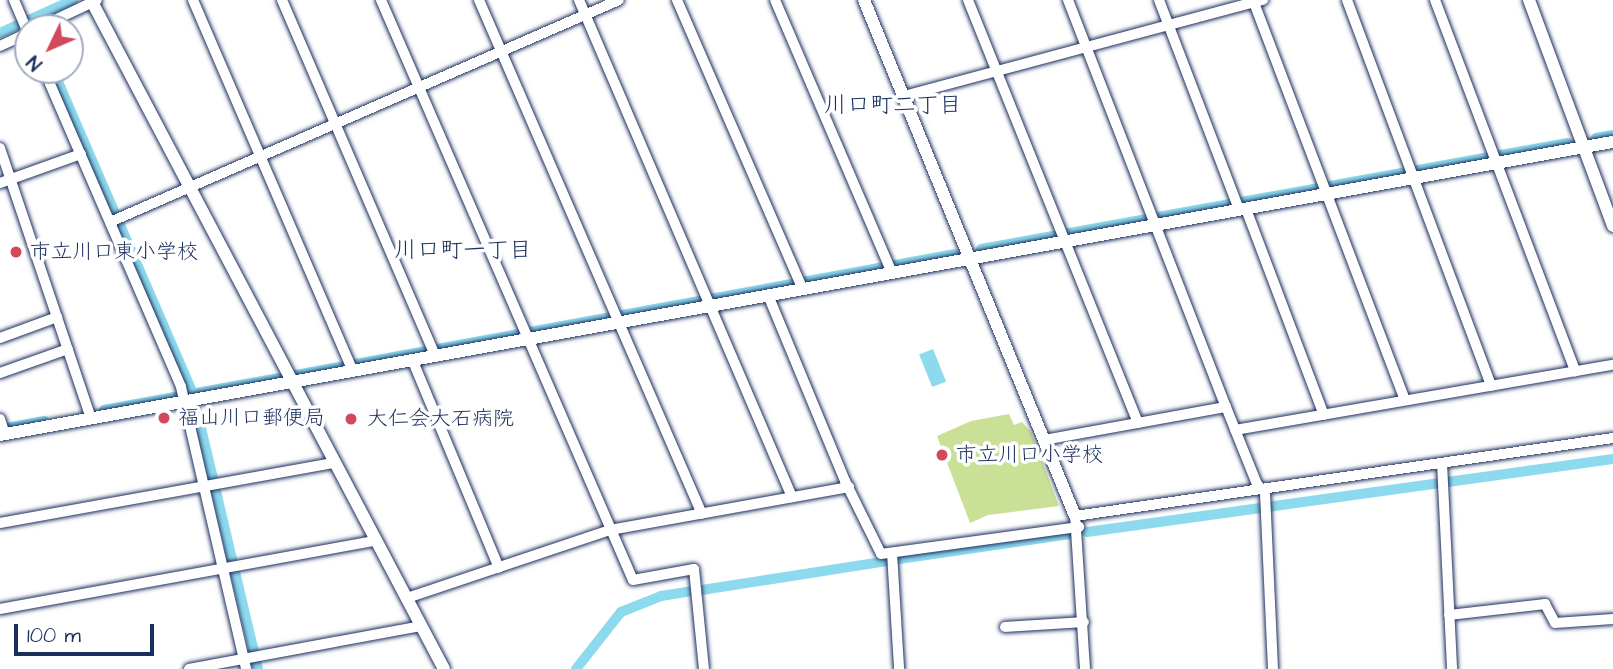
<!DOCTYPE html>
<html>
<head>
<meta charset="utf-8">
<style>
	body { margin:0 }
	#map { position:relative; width:1613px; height:669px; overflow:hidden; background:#fff; font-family:"Architects Daughter","Klee One",sans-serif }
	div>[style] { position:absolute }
	.green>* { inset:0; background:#c9e096 }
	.water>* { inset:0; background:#8dd9ed; transform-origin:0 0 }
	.canal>* { height:10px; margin:-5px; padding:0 5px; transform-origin:5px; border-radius:5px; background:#8dd9ed }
	.roads { filter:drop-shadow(0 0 2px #1b2f5e) drop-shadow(0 0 2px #1b2f5e) }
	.minor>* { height:10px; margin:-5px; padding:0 5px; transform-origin:5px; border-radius:5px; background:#fff }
	.tertiary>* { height:12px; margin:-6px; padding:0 6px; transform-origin:6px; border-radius:6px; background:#fff }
	.dots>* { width:19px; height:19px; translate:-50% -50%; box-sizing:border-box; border:4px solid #fff; border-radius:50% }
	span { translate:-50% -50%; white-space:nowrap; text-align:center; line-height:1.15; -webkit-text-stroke:7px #fff; paint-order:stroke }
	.poi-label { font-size:21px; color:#1b2f5e }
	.left { translate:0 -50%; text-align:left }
	.neighbourhood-label { font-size:23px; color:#1b2f5e }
	.north { position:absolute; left:14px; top:14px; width:70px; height:70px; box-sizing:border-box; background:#fff; border:2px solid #a4acbf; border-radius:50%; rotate:226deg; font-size:19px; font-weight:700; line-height:28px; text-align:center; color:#1b2f5e }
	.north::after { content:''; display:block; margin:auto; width:24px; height:32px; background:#d1495b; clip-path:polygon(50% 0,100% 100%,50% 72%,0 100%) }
	.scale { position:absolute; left:14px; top:624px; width:140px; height:32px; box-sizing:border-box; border:4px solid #1b2f5e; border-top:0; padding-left:9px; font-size:21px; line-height:24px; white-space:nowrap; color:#1b2f5e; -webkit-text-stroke:5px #fff; paint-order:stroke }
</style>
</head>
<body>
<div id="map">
	<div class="green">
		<div style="clip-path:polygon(1009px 414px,1014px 425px,1022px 422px,1031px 432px,1059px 506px,988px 515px,970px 523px,937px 436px,971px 421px)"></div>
	</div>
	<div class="water">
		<div style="left:933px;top:349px;width:35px;height:15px;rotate:68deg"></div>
	</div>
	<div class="canal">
		<div style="left:0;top:33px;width:80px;rotate:-24.3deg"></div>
		<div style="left:53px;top:70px;width:353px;rotate:66.6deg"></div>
		<div style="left:193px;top:394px;width:283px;rotate:76.7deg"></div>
		<div style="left:1596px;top:138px;width:17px;rotate:-10deg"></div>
		<div style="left:981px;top:249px;width:596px;rotate:-10.25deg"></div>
		<div style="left:104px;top:410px;width:865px;rotate:-10.39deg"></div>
		<div style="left:0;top:429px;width:45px;rotate:-10.3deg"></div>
		<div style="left:1087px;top:532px;width:531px;rotate:-7.9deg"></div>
		<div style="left:899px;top:559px;width:173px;rotate:-8.3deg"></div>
		<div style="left:702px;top:590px;width:187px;rotate:-8.9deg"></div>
		<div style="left:576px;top:669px;width:73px;rotate:-51.7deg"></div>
		<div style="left:621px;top:612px;width:43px;rotate:-21.8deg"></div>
		<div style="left:661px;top:596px;width:31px;rotate:-9deg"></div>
	</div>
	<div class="roads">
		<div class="minor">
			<div style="left:14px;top:0;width:36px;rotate:67deg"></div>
			<div style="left:193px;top:0;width:404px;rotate:66.7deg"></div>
			<div style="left:282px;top:0;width:387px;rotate:66.7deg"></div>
			<div style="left:381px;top:0;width:632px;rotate:66.52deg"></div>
			<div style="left:633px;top:580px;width:62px;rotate:-10.2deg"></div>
			<div style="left:694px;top:569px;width:100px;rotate:84.3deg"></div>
			<div style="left:479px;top:0;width:560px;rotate:66.55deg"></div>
			<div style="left:579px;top:0;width:541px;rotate:66.8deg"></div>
			<div style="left:677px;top:0;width:314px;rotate:66.5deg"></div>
			<div style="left:775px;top:0;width:297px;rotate:66.8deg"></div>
			<div style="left:968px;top:0;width:456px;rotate:68.1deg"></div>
			<div style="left:1068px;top:0;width:437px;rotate:68.8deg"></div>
			<div style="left:1226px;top:407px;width:83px;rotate:68.1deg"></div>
			<div style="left:1257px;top:484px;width:12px;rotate:48deg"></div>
			<div style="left:1265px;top:493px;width:176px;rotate:87.4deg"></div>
			<div style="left:1159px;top:0;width:225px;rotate:69.1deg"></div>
			<div style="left:1253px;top:0;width:428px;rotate:69.2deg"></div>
			<div style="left:1347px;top:0;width:412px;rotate:69.5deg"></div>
			<div style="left:1435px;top:0;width:397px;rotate:69.3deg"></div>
			<div style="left:38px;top:28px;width:65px;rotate:-25.4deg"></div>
			<div style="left:0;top:46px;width:31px;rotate:-25deg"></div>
			<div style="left:44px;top:70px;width:345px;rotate:66.6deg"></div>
			<div style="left:181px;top:387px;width:289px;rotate:77deg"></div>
			<div style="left:904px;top:96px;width:372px;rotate:-15deg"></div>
			<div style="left:0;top:148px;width:285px;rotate:71.4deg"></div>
			<div style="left:0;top:183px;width:86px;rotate:-19.7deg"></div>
			<div style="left:1246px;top:209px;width:220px;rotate:69.3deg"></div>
			<div style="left:110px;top:222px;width:555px;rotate:-23.56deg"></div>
			<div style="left:768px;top:295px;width:201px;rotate:67.5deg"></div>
			<div style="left:845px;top:481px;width:81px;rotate:63.7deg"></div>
			<div style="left:881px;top:554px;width:200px;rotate:-7.8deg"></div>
			<div style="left:0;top:338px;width:61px;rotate:-20.2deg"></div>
			<div style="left:412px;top:359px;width:226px;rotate:67.4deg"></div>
			<div style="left:0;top:373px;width:72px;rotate:-19.4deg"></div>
			<div style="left:0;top:419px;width:16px;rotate:72deg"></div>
			<div style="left:1235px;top:430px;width:384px;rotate:-9.8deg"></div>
			<div style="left:1044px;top:440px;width:185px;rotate:-10.3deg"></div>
			<div style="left:1442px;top:463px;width:206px;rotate:87.2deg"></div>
			<div style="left:0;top:523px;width:340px;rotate:-10.2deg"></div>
			<div style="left:892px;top:553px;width:116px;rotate:86.5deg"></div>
			<div style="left:407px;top:598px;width:214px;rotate:-18.5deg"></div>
			<div style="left:610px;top:530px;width:243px;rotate:-10.2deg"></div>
			<div style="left:0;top:609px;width:382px;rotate:-10.3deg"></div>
			<div style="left:1449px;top:615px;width:97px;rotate:-6.5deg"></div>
			<div style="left:1545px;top:604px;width:21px;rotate:62deg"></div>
			<div style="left:1555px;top:623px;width:58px;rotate:-3.9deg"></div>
			<div style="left:1005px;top:627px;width:79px;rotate:-3.6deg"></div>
			<div style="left:189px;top:669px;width:237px;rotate:-10.5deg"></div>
			<div style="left:1085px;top:669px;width:153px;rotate:-93.7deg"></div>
			<div style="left:1075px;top:516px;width:544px;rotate:-8.25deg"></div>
		</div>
		<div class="tertiary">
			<div style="left:91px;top:0;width:756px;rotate:62.18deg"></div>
			<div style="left:864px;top:0;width:557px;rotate:67.76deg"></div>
			<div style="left:1529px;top:0;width:241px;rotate:69.6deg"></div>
			<div style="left:0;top:435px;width:1639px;rotate:-10.3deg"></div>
		</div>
	</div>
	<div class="dots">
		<div style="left:16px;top:252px;background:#d1495b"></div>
		<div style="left:164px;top:418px;background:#d1495b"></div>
		<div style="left:351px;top:419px;background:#d1495b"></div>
		<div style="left:942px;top:455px;background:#d1495b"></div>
	</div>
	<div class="poi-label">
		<span class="left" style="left:30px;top:252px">市立川口東小学校</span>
		<span class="left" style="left:178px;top:418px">福山川口郵便局</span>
		<span class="left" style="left:367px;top:419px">大仁会大石病院</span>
		<span class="left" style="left:956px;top:455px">市立川口小学校</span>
	</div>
	<div class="neighbourhood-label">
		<span style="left:893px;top:105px">川口町二丁目</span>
		<span style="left:463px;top:250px">川口町一丁目</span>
	</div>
	<div class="north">N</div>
	<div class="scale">100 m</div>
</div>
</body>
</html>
